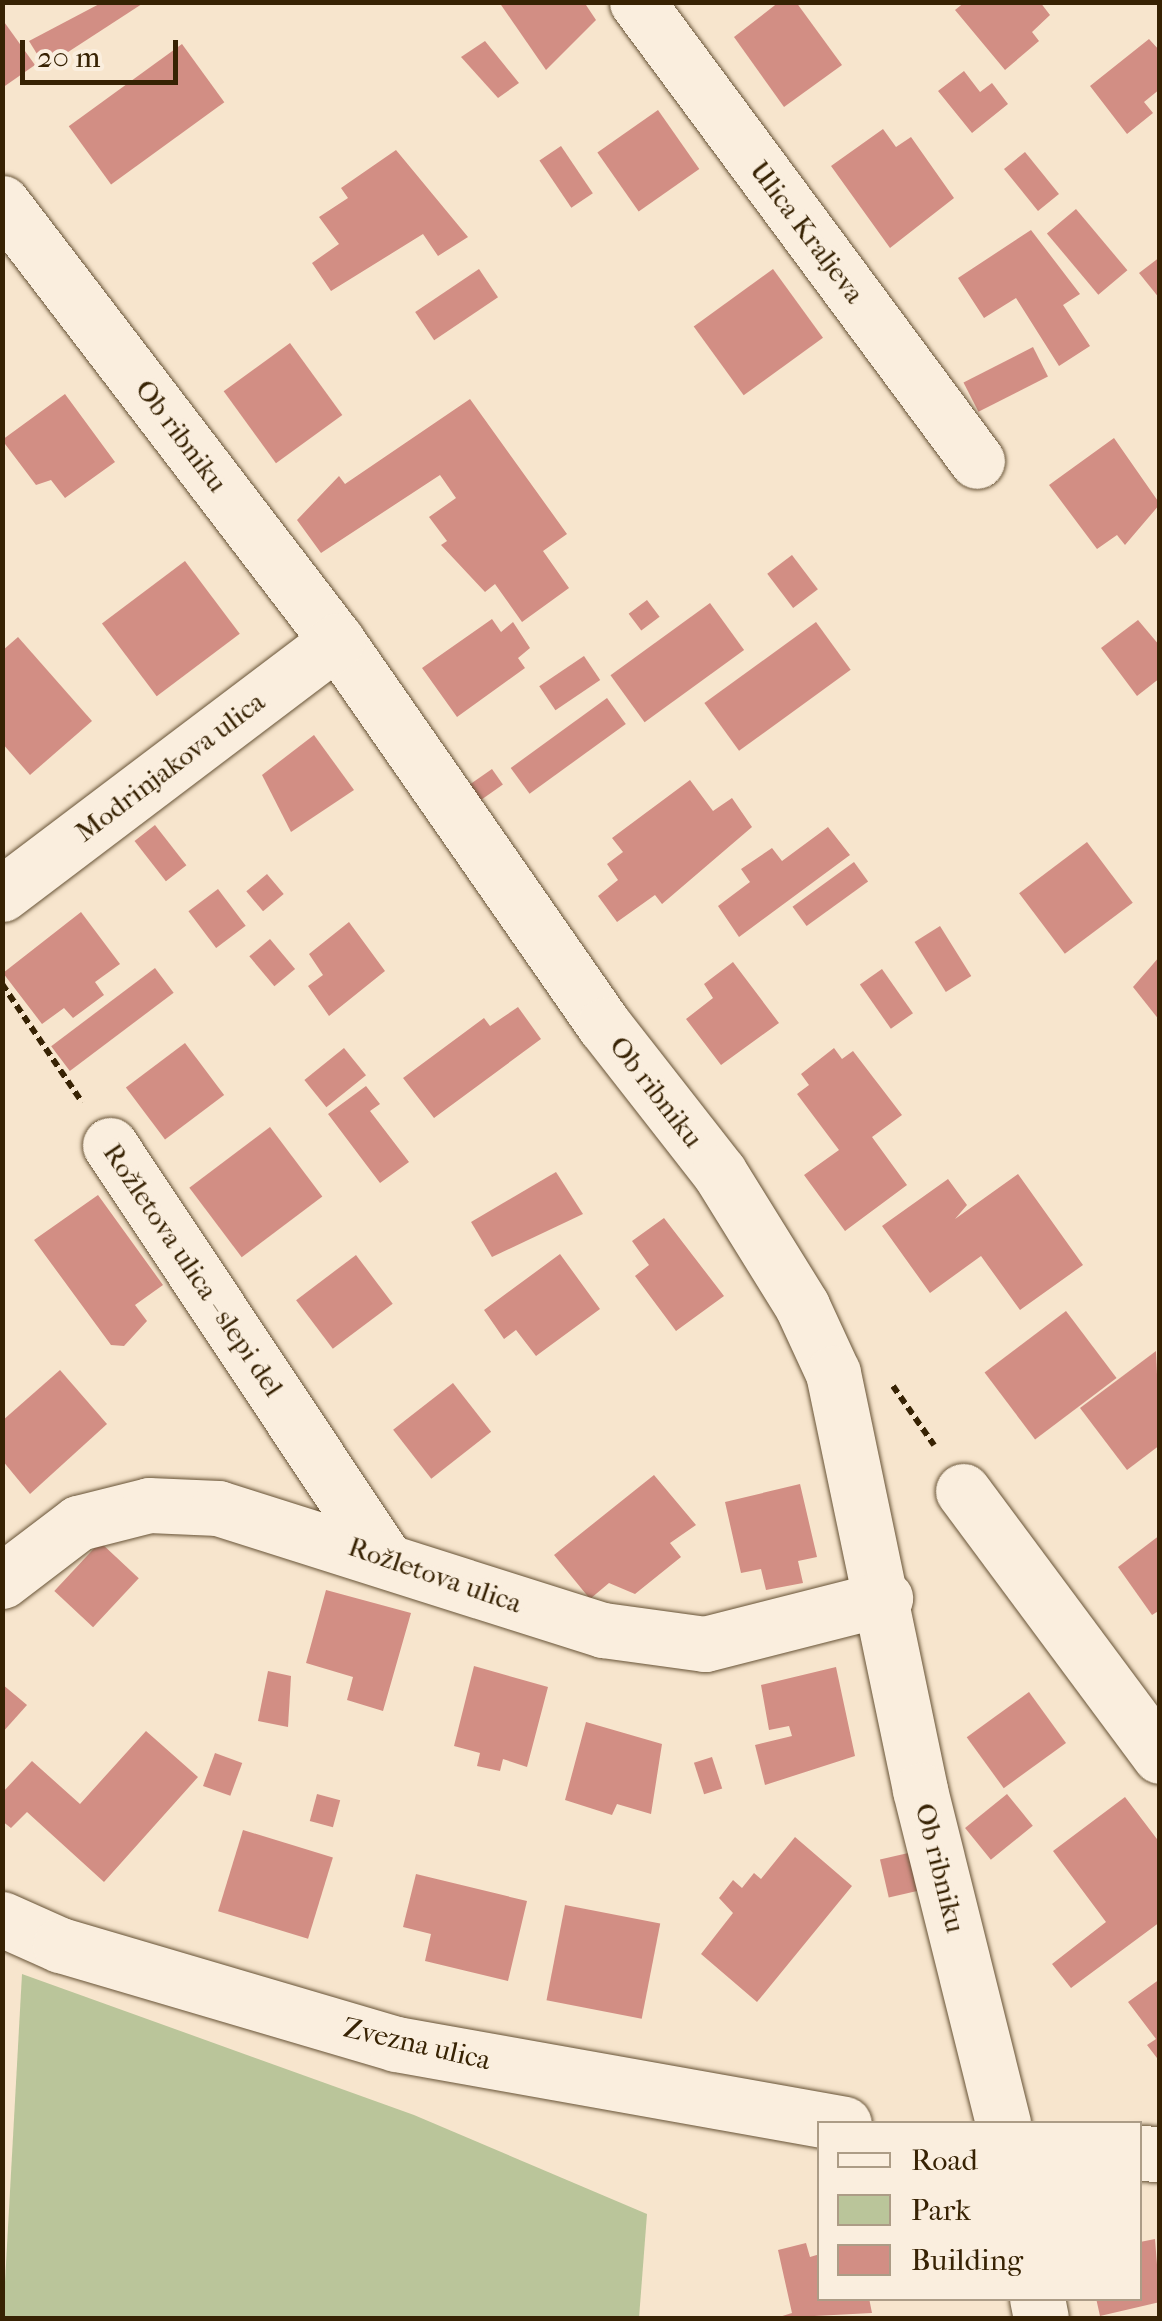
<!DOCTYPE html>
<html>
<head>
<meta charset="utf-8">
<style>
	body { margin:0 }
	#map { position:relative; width:1162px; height:2321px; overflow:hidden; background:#f7e5cd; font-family:"IM FELL French Canon",serif }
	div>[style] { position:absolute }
	.green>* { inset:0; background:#bac59a }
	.building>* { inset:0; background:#d28e84; transform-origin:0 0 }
	.path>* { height:6px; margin-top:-3px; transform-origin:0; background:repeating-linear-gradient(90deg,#372203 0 8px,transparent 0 13px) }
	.roads { filter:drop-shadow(0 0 2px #675336) drop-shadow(0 0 2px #675336) }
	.minor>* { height:55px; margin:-27.5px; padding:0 27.5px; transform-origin:27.5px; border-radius:27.5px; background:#faeede }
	span { translate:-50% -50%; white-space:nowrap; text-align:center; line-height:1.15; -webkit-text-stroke:9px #faeede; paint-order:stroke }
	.street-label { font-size:28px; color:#372203 }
	.frame { position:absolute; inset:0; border:5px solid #372203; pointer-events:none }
	.legend { position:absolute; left:817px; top:2121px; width:325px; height:180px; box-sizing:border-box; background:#faeede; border:2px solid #ac9c86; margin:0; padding:12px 18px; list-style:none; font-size:30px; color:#372203 }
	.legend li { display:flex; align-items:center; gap:20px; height:50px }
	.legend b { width:50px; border:2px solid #ac9c86 }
	.scale { position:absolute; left:20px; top:40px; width:158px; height:45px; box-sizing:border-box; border:5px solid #372203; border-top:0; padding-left:12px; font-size:30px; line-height:35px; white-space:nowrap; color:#372203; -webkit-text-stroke:8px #faeede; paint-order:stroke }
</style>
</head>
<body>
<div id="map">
	<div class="green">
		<div style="clip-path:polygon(22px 1974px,414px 2115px,647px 2214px,639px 2318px,3px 2318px)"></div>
	</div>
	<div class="building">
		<div style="clip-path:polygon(103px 2px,145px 2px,45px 67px,29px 41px)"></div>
		<div style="clip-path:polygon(499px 2px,584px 2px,596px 20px,546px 70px)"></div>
		<div style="clip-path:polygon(779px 2px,796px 2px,842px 65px,784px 107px,734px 37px)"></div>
		<div style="clip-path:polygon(965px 2px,1040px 2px,1050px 15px,1032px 32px,1039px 41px,1005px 70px,955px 10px)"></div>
		<div style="clip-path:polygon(2px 19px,35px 65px,2px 88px)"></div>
		<div style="clip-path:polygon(1149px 39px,1160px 51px,1160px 89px,1144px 102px,1153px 113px,1127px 134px,1090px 86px)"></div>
		<div style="clip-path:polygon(485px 41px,519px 83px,498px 98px,461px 57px)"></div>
		<div style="left:182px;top:44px;width:72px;height:140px;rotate:54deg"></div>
		<div style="clip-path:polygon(964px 71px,980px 92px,992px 83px,1008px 104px,972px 133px,938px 91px)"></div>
		<div style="left:658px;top:110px;width:72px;height:74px;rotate:55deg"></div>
		<div style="clip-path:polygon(883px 129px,896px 147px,911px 137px,954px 198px,890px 248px,831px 166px)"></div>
		<div style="left:561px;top:146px;width:57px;height:26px;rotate:56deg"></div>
		<div style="clip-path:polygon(396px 150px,468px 237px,438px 256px,423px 234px,331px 291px,312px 263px,339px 244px,319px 217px,348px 198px,341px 188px)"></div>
		<div style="left:1025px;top:152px;width:54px;height:27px;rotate:51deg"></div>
		<div style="left:1076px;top:209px;width:80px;height:38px;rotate:50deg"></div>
		<div style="clip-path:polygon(1031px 230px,1080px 294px,1063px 305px,1090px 346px,1059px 366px,1016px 298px,984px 318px,958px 278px)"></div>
		<div style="clip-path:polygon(1160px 257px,1160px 299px,1139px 273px)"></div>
		<div style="left:479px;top:269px;width:34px;height:77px;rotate:56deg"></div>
		<div style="left:773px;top:269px;width:85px;height:98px;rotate:54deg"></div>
		<div style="left:290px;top:343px;width:89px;height:82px;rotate:54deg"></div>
		<div style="left:1033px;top:347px;width:33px;height:78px;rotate:63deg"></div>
		<div style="clip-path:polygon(65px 394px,115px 462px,65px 498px,51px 480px,36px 485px,2px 440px)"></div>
		<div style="clip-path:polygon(470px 399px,567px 534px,543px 551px,569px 588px,522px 622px,495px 584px,485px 592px,441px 545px,447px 541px,429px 517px,456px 498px,440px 475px,321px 553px,297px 520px,339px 476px,345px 484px)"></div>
		<div style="clip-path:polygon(1114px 438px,1160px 504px,1125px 545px,1117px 535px,1097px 549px,1049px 485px)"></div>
		<div style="left:792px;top:555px;width:43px;height:31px;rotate:53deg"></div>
		<div style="left:185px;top:561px;width:91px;height:104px;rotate:53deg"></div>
		<div style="left:647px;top:600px;width:21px;height:23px;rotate:53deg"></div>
		<div style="left:710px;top:603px;width:58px;height:123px;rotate:54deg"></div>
		<div style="clip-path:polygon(492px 619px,501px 632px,513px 622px,530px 648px,518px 658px,525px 668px,457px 717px,422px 668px)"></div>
		<div style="clip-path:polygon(1138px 620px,1160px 646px,1160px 678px,1137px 696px,1101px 648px)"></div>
		<div style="left:816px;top:622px;width:59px;height:138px;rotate:54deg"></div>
		<div style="clip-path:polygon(18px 637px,92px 721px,30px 775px,2px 743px,2px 651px)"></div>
		<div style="left:584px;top:656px;width:29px;height:54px;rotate:56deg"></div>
		<div style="left:607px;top:698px;width:32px;height:119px;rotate:54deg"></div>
		<div style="clip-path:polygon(314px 735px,354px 790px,291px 832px,262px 775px)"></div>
		<div style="left:492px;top:769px;width:19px;height:32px;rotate:55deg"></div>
		<div style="clip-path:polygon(690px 780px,713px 811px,732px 798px,752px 827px,662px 904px,655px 895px,617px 922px,598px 896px,618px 880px,607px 864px,623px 852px,612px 838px)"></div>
		<div style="left:155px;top:825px;width:51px;height:26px;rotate:52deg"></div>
		<div style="clip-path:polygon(828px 827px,850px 855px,739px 937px,718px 906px,750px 882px,741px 869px,772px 848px,782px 861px)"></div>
		<div style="left:1087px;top:842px;width:76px;height:85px;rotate:53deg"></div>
		<div style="left:854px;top:862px;width:24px;height:76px;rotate:54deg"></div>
		<div style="left:267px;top:874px;width:26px;height:27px;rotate:50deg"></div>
		<div style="left:218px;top:889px;width:46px;height:37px;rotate:53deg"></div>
		<div style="clip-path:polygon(81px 912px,120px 964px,95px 982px,104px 995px,73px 1018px,64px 1008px,42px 1024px,3px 973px)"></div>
		<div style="clip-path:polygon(349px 922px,385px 971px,329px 1016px,308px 986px,323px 975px,309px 954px)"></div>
		<div style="left:940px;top:926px;width:59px;height:30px;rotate:58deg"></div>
		<div style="left:270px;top:939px;width:39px;height:27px;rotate:50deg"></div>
		<div style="clip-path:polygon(1160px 956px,1160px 1021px,1133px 987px)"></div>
		<div style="clip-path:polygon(733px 962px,779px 1023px,721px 1065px,686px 1019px,713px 998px,704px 984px)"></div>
		<div style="left:155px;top:968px;width:31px;height:130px;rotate:53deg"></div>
		<div style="left:882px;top:969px;width:54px;height:27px;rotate:55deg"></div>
		<div style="clip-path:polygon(518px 1007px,541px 1039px,434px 1118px,403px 1078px,484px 1018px,490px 1026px)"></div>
		<div style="left:185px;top:1043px;width:65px;height:74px;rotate:53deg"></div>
		<div style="left:344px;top:1048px;width:35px;height:51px;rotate:51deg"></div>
		<div style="clip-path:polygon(834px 1048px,842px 1059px,853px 1051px,902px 1115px,872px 1137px,907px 1185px,845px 1231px,804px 1175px,839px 1150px,797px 1094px,809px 1085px,801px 1074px)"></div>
		<div style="clip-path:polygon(366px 1086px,380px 1104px,370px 1111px,409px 1162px,380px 1183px,328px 1114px)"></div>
		<div style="left:270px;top:1127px;width:87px;height:101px;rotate:53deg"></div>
		<div style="clip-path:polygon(556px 1172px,583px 1214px,492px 1257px,471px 1222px)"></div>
		<div style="clip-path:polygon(1018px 1174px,1083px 1265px,1020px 1310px,981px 1256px,930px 1293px,882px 1226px,948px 1179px,967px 1205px,955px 1219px)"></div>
		<div style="clip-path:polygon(98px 1195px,163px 1285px,135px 1305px,147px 1321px,124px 1346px,111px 1345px,34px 1240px)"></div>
		<div style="clip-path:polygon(664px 1218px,724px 1296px,676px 1331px,635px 1276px,649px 1265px,632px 1241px)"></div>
		<div style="clip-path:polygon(560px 1254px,600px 1309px,536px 1356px,516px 1330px,504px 1339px,484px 1310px)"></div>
		<div style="left:356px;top:1255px;width:61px;height:75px;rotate:53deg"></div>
		<div style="left:1066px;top:1311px;width:84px;height:102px;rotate:53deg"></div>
		<div style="clip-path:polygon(1156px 1351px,1160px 1445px,1127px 1470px,1080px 1408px)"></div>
		<div style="clip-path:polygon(60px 1370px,107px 1424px,30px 1494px,2px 1460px,2px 1421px)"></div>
		<div style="left:453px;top:1383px;width:62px;height:76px;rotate:52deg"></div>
		<div style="clip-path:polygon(654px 1475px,696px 1525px,670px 1543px,681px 1557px,635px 1594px,609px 1583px,590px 1599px,554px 1555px)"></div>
		<div style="clip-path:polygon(800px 1484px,817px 1557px,798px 1561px,803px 1583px,766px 1590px,761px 1569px,741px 1573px,725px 1502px)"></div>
		<div style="clip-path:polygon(1160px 1535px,1160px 1610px,1152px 1615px,1118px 1567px)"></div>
		<div style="left:100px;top:1542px;width:53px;height:67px;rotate:43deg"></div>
		<div style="clip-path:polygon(326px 1590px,411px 1613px,383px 1711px,347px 1700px,353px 1677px,306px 1663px)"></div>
		<div style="clip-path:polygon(474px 1666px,548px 1687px,527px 1767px,503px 1759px,500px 1771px,477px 1766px,480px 1753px,454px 1746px)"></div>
		<div style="clip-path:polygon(836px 1667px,855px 1756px,765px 1785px,755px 1745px,792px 1736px,789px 1726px,769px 1730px,761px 1685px)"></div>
		<div style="clip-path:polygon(268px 1671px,291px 1676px,288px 1727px,258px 1721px)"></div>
		<div style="clip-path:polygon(2px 1684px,27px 1705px,2px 1733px)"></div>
		<div style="left:1029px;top:1692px;width:63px;height:77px;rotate:54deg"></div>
		<div style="clip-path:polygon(586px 1722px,662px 1744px,651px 1814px,617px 1804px,612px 1815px,565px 1800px)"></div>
		<div style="clip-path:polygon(146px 1731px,198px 1777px,104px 1882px,27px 1812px,11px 1828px,2px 1821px,2px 1793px,32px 1761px,80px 1804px)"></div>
		<div style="left:215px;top:1753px;width:29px;height:35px;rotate:20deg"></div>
		<div style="left:712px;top:1757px;width:33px;height:19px;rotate:72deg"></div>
		<div style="left:317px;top:1794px;width:24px;height:28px;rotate:15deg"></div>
		<div style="left:1007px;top:1794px;width:41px;height:54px;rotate:51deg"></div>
		<div style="clip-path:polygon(1125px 1797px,1160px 1843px,1160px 1922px,1071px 1988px,1052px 1964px,1106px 1922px,1053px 1851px)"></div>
		<div style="left:243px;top:1830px;width:94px;height:85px;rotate:17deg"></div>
		<div style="clip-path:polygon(795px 1837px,852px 1886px,757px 2002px,701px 1954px,733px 1913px,719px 1898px,733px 1880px,742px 1888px,754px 1873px,761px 1879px)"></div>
		<div style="left:917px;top:1851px;width:39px;height:38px;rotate:77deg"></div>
		<div style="clip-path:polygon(416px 1874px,527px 1901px,508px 1981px,425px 1961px,431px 1934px,403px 1927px)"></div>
		<div style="left:565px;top:1905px;width:97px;height:97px;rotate:11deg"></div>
		<div style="clip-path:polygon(1160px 1979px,1160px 2062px,1147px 2045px,1156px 2039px,1128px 2002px)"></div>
		<div style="clip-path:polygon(1155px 2239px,1160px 2302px,1100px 2316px,1096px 2298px,1140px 2298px,1140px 2242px)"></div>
		<div style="clip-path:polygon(806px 2243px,810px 2257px,820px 2254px,820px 2298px,869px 2298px,872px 2313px,776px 2318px,792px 2313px,778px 2250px)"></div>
	</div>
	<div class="path">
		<div style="left:2px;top:984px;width:143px;rotate:55.9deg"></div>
		<div style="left:893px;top:1386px;width:72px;rotate:55.2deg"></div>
	</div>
	<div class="roads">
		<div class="minor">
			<div style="left:637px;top:2px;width:571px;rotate:53.47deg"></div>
			<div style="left:2px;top:203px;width:551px;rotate:52.59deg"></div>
			<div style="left:337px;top:641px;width:468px;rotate:55.2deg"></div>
			<div style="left:604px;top:1025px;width:187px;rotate:52deg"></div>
			<div style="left:719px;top:1172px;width:158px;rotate:58.2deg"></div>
			<div style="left:802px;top:1306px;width:74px;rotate:65.2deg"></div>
			<div style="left:833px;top:1373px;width:426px;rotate:78.2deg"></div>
			<div style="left:920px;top:1790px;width:344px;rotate:76deg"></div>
			<div style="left:2px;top:894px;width:420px;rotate:-37.1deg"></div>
			<div style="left:110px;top:1145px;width:493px;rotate:56.4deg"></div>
			<div style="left:963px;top:1491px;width:330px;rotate:53.4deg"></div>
			<div style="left:2px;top:1581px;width:96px;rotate:-37.3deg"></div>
			<div style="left:78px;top:1523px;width:73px;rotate:-14.2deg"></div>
			<div style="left:149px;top:1505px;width:69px;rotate:2.5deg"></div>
			<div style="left:218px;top:1508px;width:404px;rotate:17.6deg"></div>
			<div style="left:603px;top:1630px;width:103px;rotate:7.8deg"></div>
			<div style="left:705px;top:1644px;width:186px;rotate:-14.3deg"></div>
			<div style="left:2px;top:1919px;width:64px;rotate:24.1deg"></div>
			<div style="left:60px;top:1945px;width:350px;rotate:16.4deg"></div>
			<div style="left:396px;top:2044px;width:455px;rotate:10.1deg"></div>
			<div style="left:1140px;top:2153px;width:20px;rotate:3deg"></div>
			<div style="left:1037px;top:2298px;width:20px;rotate:79deg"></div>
		</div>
	</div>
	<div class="street-label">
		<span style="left:807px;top:232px;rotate:53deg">Ulica Kraljeva</span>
		<span style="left:181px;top:436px;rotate:53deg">Ob ribniku</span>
		<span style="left:170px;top:767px;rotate:-37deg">Modrinjakova ulica</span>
		<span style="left:656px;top:1092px;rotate:52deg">Ob ribniku</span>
		<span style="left:193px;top:1270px;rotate:56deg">Rožletova ulica - slepi del</span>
		<span style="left:435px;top:1575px;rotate:19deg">Rožletova ulica</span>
		<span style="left:940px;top:1868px;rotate:76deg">Ob ribniku</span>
		<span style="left:417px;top:2044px;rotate:13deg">Zvezna ulica</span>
	</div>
	<div class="frame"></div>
	<ul class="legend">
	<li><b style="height:12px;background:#faeede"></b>Road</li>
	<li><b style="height:28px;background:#bac59a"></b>Park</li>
	<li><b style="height:28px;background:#d28e84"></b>Building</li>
	</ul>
	<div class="scale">20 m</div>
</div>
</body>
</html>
